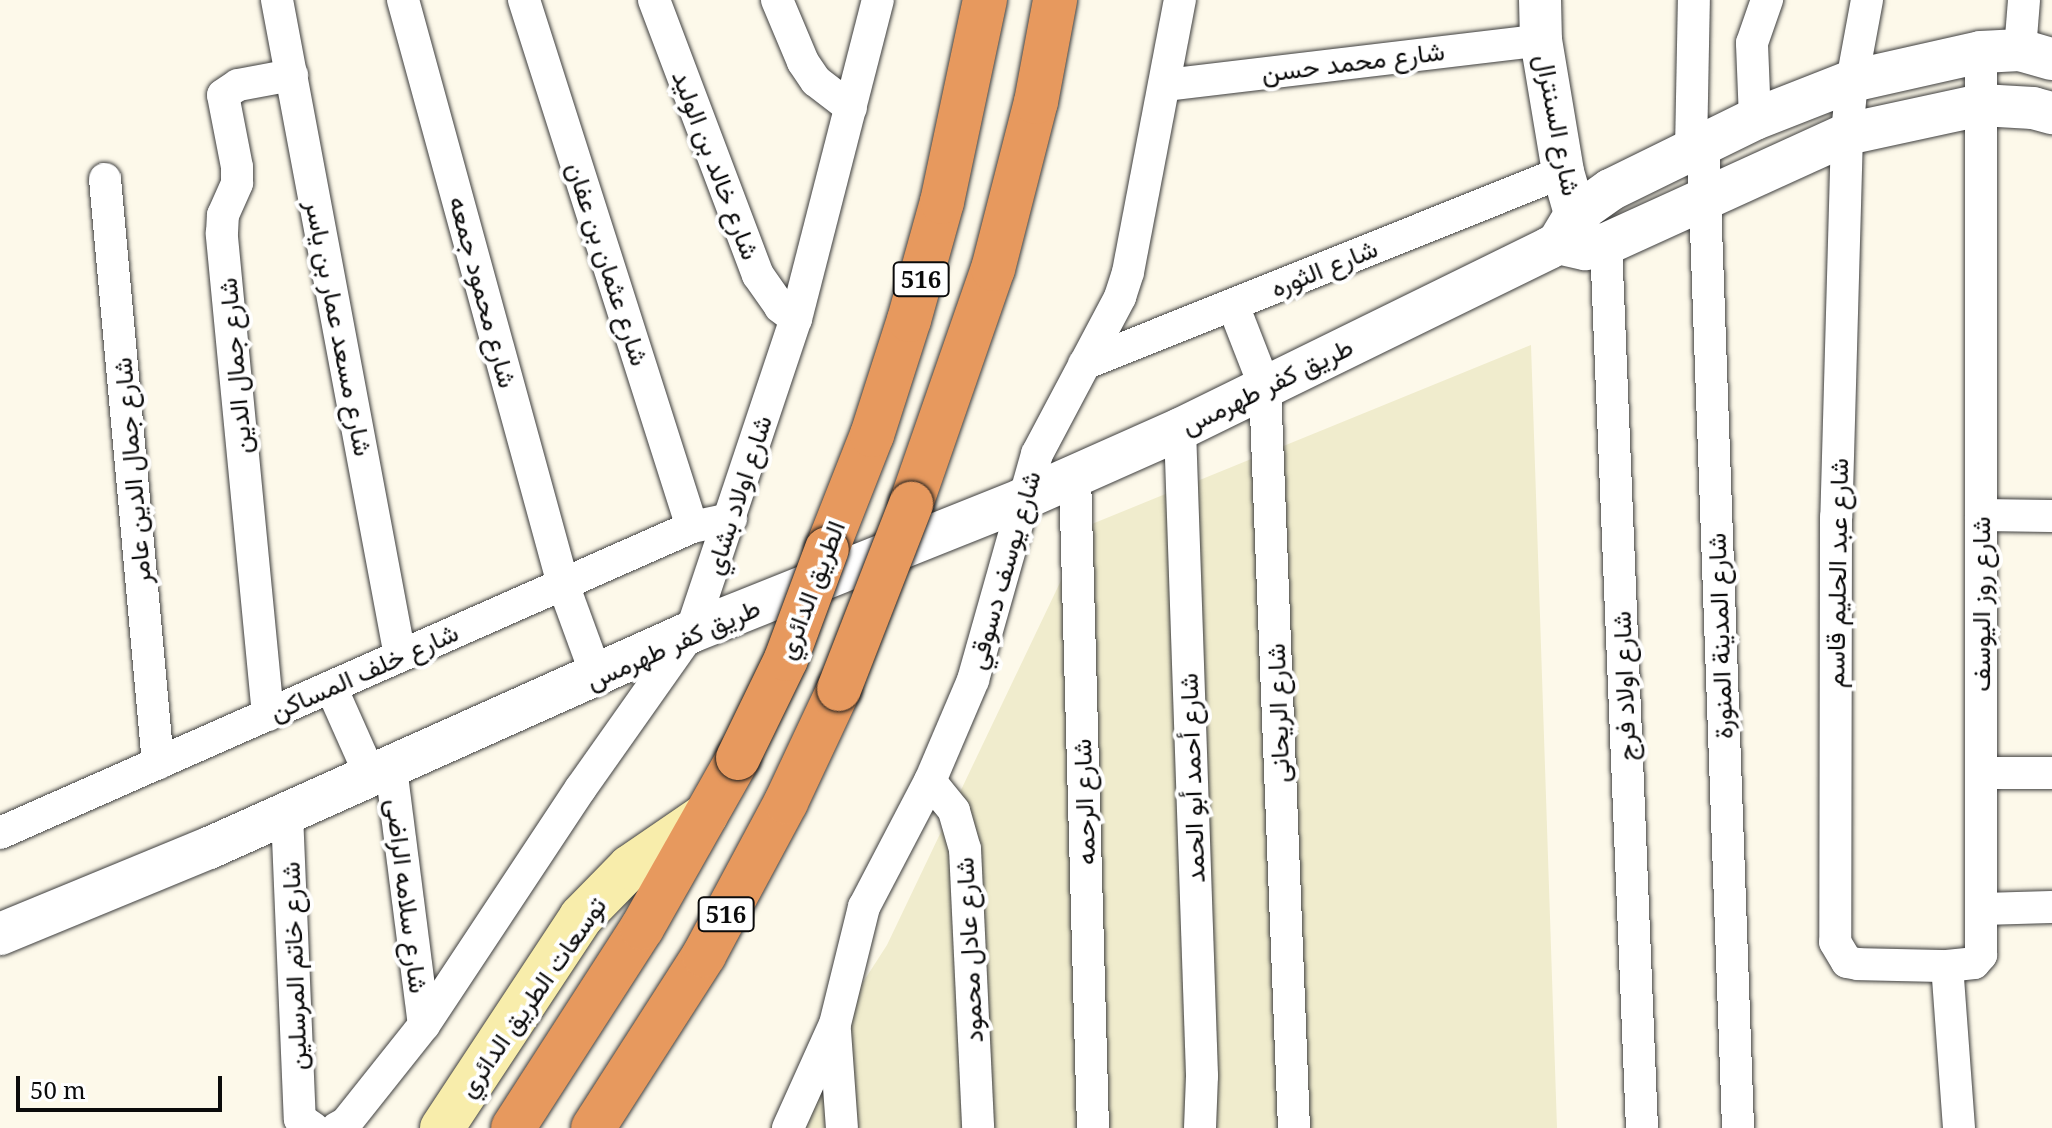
<!DOCTYPE html>
<html>
<head>
<meta charset="utf-8">
<style>
	body { margin:0 }
	#map { position:relative; width:2052px; height:1128px; overflow:hidden; background:#fdf9ea; font-family:"Noto Serif",Vazirmatn,serif }
	div>[style] { position:absolute }
	.farmland>* { inset:0; background:#f0eccd }
	.roads { filter:drop-shadow(0 0 2px #3e3e3e) drop-shadow(0 0 2px #3e3e3e) }
	.minor>* { height:32px; margin:-16px; padding:0 16px; transform-origin:16px; border-radius:16px; background:#fff }
	.tertiary>* { height:42px; margin:-21px; padding:0 21px; transform-origin:21px; border-radius:21px; background:#fff }
	.secondary>* { height:44px; margin:-22px; padding:0 22px; transform-origin:22px; border-radius:22px; background:#f8edab }
	.motorway>* { height:44px; margin:-22px; padding:0 22px; transform-origin:22px; border-radius:22px; background:#e7995e }
	.bridges { filter:drop-shadow(0 0 2px #1c1c1c) drop-shadow(0 0 2px #1c1c1c) }
	.motorway-bridge>* { height:44px; margin:-22px; padding:0 22px; transform-origin:22px; border-radius:22px; background:#e7995e }
	span { translate:-50% -50%; white-space:nowrap; text-align:center; line-height:1.15; -webkit-text-stroke:8px #fff; paint-order:stroke }
	.shield-label span { padding:2px 6px; background:#fff; border:2px solid; border-radius:6px; -webkit-text-stroke-width:0 }
	.shield-label { font-size:24px; color:#0b0b0b; font-weight:700 }
	.street-label { font-size:26px; color:#0b0b0b }
	.scale { position:absolute; left:16px; top:1076px; width:206px; height:36px; box-sizing:border-box; border:4px solid #0b0b0b; border-top:0; padding-left:10px; font-size:24px; line-height:28px; white-space:nowrap; color:#0b0b0b; -webkit-text-stroke:6px #fff; paint-order:stroke }
</style>
</head>
<body>
<div id="map">
	<div class="farmland">
		<div style="clip-path:polygon(1531px 345px,1557px 1128px,769px 1128px,887px 945px,1087px 526px)"></div>
	</div>
	<div class="roads">
		<div class="minor">
			<div style="left:277px;top:0;width:667px;rotate:79.38deg"></div>
			<div style="left:403px;top:0;width:606px;rotate:74.68deg"></div>
			<div style="left:563px;top:584px;width:99px;rotate:69.9deg"></div>
			<div style="left:524px;top:0;width:553px;rotate:72.32deg"></div>
			<div style="left:654px;top:0;width:294px;rotate:69.3deg"></div>
			<div style="left:758px;top:275px;width:39px;rotate:55deg"></div>
			<div style="left:780px;top:307px;width:20px;rotate:37deg"></div>
			<div style="left:777px;top:0;width:67px;rotate:67.2deg"></div>
			<div style="left:803px;top:62px;width:23px;rotate:56deg"></div>
			<div style="left:816px;top:81px;width:44px;rotate:37.6deg"></div>
			<div style="left:1867px;top:0;width:82px;rotate:100.5deg"></div>
			<div style="left:1852px;top:81px;width:53px;rotate:95.4deg"></div>
			<div style="left:1847px;top:134px;width:383px;rotate:91.6deg"></div>
			<div style="left:1836px;top:517px;width:425px;rotate:90.1deg"></div>
			<div style="left:1835px;top:942px;width:23px;rotate:59deg"></div>
			<div style="left:1847px;top:962px;width:11px;rotate:10deg"></div>
			<div style="left:1858px;top:964px;width:89px;rotate:1.3deg"></div>
			<div style="left:2020px;top:50px;width:50px;rotate:-85.4deg"></div>
			<div style="left:1166px;top:85px;width:378px;rotate:-6.8deg"></div>
			<div style="left:1755px;top:119px;width:76px;rotate:-92.3deg"></div>
			<div style="left:1752px;top:43px;width:46px;rotate:-70.8deg"></div>
			<div style="left:1703px;top:144px;width:985px;rotate:87.96deg"></div>
			<div style="left:1691px;top:150px;width:150px;rotate:-88.9deg"></div>
			<div style="left:105px;top:179px;width:587px;rotate:84.82deg"></div>
			<div style="left:1606px;top:244px;width:885px;rotate:87.67deg"></div>
			<div style="left:1233px;top:305px;width:88px;rotate:68.7deg"></div>
			<div style="left:1265px;top:387px;width:742px;rotate:87.76deg"></div>
			<div style="left:1084px;top:364px;width:516px;rotate:-21.84deg"></div>
			<div style="left:1180px;top:429px;width:647px;rotate:88.05deg"></div>
			<div style="left:1202px;top:1076px;width:52px;rotate:92.2deg"></div>
			<div style="left:1075px;top:476px;width:652px;rotate:88.42deg"></div>
			<div style="left:1981px;top:515px;width:71px;rotate:0.8deg"></div>
			<div style="left:331px;top:687px;width:98px;rotate:66deg"></div>
			<div style="left:268px;top:715px;width:484px;rotate:-95.5deg"></div>
			<div style="left:222px;top:233px;width:18px;rotate:-87deg"></div>
			<div style="left:223px;top:215px;width:35px;rotate:-66deg"></div>
			<div style="left:237px;top:183px;width:16px;rotate:-90deg"></div>
			<div style="left:237px;top:167px;width:73px;rotate:-101deg"></div>
			<div style="left:223px;top:95px;width:18px;rotate:-34deg"></div>
			<div style="left:238px;top:85px;width:55px;rotate:-10.5deg"></div>
			<div style="left:391px;top:768px;width:259px;rotate:82.7deg"></div>
			<div style="left:1981px;top:773px;width:71px"></div>
			<div style="left:930px;top:781px;width:38px;rotate:51deg"></div>
			<div style="left:954px;top:811px;width:40px;rotate:74deg"></div>
			<div style="left:965px;top:849px;width:279px;rotate:87.3deg"></div>
			<div style="left:287px;top:814px;width:305px;rotate:87.6deg"></div>
			<div style="left:300px;top:1119px;width:16px;rotate:35deg"></div>
			<div style="left:0;top:833px;width:757px;rotate:-23.85deg"></div>
			<div style="left:692px;top:527px;width:40px;rotate:-12deg"></div>
			<div style="left:1982px;top:909px;width:70px;rotate:-1.6deg"></div>
			<div style="left:835px;top:1031px;width:97px;rotate:85.9deg"></div>
			<div style="left:337px;top:1128px;width:10px;rotate:-29deg"></div>
			<div style="left:346px;top:1123px;width:125px;rotate:-51.5deg"></div>
			<div style="left:424px;top:1025px;width:284px;rotate:-56.5deg"></div>
			<div style="left:581px;top:788px;width:191px;rotate:-54.8deg"></div>
			<div style="left:691px;top:632px;width:330px;rotate:-71.5deg"></div>
			<div style="left:796px;top:319px;width:329px;rotate:-75.6deg"></div>
			<div style="left:788px;top:1128px;width:114px;rotate:-65.7deg"></div>
			<div style="left:835px;top:1024px;width:121px;rotate:-76.1deg"></div>
			<div style="left:864px;top:907px;width:142px;rotate:-62.4deg"></div>
			<div style="left:930px;top:781px;width:110px;rotate:-66.9deg"></div>
			<div style="left:973px;top:680px;width:235px;rotate:-74.2deg"></div>
			<div style="left:1037px;top:454px;width:178px;rotate:-62.1deg"></div>
			<div style="left:1120px;top:297px;width:26px;rotate:-72deg"></div>
			<div style="left:1128px;top:272px;width:277px;rotate:-79.2deg"></div>
			<div style="left:1959px;top:1128px;width:162px;rotate:-94.2deg"></div>
			<div style="left:1947px;top:966px;width:27px;rotate:-6deg"></div>
			<div style="left:1974px;top:963px;width:11px;rotate:-49deg"></div>
			<div style="left:1981px;top:955px;width:903px;rotate:-90deg"></div>
		</div>
		<div class="tertiary">
			<div style="left:1540px;top:0;width:40px;rotate:88.6deg"></div>
			<div style="left:1541px;top:40px;width:134px;rotate:80.5deg"></div>
			<div style="left:1563px;top:172px;width:69px;rotate:73.9deg"></div>
			<div style="left:1558px;top:243px;width:28px;rotate:13deg"></div>
			<div style="left:1585px;top:249px;width:22px;rotate:-13deg"></div>
			<div style="left:1606px;top:244px;width:265px;rotate:-24.5deg"></div>
			<div style="left:1847px;top:134px;width:137px;rotate:-12.2deg"></div>
			<div style="left:1981px;top:105px;width:52px;rotate:3.3deg"></div>
			<div style="left:2033px;top:108px;width:20px;rotate:15deg"></div>
			<div style="left:0;top:934px;width:226px;rotate:-22.4deg"></div>
			<div style="left:209px;top:848px;width:528px;rotate:-24.14deg"></div>
			<div style="left:691px;top:632px;width:358px;rotate:-21.8deg"></div>
			<div style="left:1023px;top:499px;width:172px;rotate:-24deg"></div>
			<div style="left:1180px;top:429px;width:411px;rotate:-26.1deg"></div>
			<div style="left:1549px;top:248px;width:10px;rotate:-29deg"></div>
			<div style="left:1558px;top:243px;width:33px;rotate:-59deg"></div>
			<div style="left:1575px;top:215px;width:43px;rotate:-35.5deg"></div>
			<div style="left:1610px;top:190px;width:161px;rotate:-26.1deg"></div>
			<div style="left:1755px;top:119px;width:104px;rotate:-21.4deg"></div>
			<div style="left:1852px;top:81px;width:132px;rotate:-12.7deg"></div>
			<div style="left:1981px;top:52px;width:39px;rotate:-3deg"></div>
			<div style="left:2020px;top:50px;width:33px;rotate:16deg"></div>
		</div>
		<div class="secondary">
			<div style="left:442px;top:1128px;width:253px;rotate:-56.6deg"></div>
			<div style="left:581px;top:917px;width:70px;rotate:-45.6deg"></div>
			<div style="left:630px;top:867px;width:92px;rotate:-34.4deg"></div>
		</div>
		<div class="motorway">
			<div style="left:911px;top:504px;width:249px;rotate:-70.8deg"></div>
			<div style="left:993px;top:269px;width:172px;rotate:-75.6deg"></div>
			<div style="left:1036px;top:102px;width:104px;rotate:-79.4deg"></div>
			<div style="left:827px;top:549px;width:123px;rotate:-68.5deg"></div>
			<div style="left:872px;top:435px;width:121px;rotate:-72.2deg"></div>
			<div style="left:909px;top:320px;width:123px;rotate:-74.4deg"></div>
			<div style="left:942px;top:202px;width:207px;rotate:-78deg"></div>
			<div style="left:513px;top:1128px;width:238px;rotate:-57.2deg"></div>
			<div style="left:642px;top:928px;width:195px;rotate:-60.5deg"></div>
			<div style="left:593px;top:1128px;width:206px;rotate:-57.3deg"></div>
			<div style="left:704px;top:955px;width:174px;rotate:-61.8deg"></div>
			<div style="left:786px;top:802px;width:125px;rotate:-64.9deg"></div>
		</div>
	</div>
	<div class="bridges">
		<div class="motorway-bridge">
			<div style="left:839px;top:689px;width:199px;rotate:-68.7deg"></div>
			<div style="left:738px;top:758px;width:110px;rotate:-64.1deg"></div>
			<div style="left:786px;top:659px;width:117px;rotate:-69.6deg"></div>
		</div>
	</div>
	<div class="shield-label">
		<span style="left:921px;top:279px">516</span>
		<span style="left:726px;top:914px">516</span>
	</div>
	<div class="street-label">
		<span style="left:1353px;top:62px;rotate:-7deg">شارع محمد حسن</span>
		<span style="left:1558px;top:125px;rotate:79deg">شارع السنترال</span>
		<span style="left:716px;top:165px;rotate:69deg">شارع خالد بن الوليد</span>
		<span style="left:608px;top:264px;rotate:72deg">شارع عثمان بن عفان</span>
		<span style="left:1324px;top:268px;rotate:-22deg">شارع الثوره</span>
		<span style="left:483px;top:292px;rotate:75deg">شارع محمود جمعه</span>
		<span style="left:339px;top:328px;rotate:79deg">شارع مسعد عمار بن ياسر</span>
		<span style="left:235px;top:366px;rotate:-95deg">شارع جمال الدين</span>
		<span style="left:1267px;top:386px;rotate:-26deg">طريق كفر طهرمس</span>
		<span style="left:132px;top:471px;rotate:-95deg">شارع جمال الدين عامر</span>
		<span style="left:738px;top:495px;rotate:-72deg">شارع اولاد بشاي</span>
		<span style="left:1004px;top:570px;rotate:-74deg">شارع يوسف دسوقي</span>
		<span style="left:1837px;top:573px;rotate:-89deg">شارع عبد الحليم قاسم</span>
		<span style="left:811px;top:590px;rotate:-69deg">الطريق الدائري</span>
		<span style="left:1981px;top:604px;rotate:-90deg">شارع روز اليوسف</span>
		<span style="left:1720px;top:636px;rotate:-92deg">شارع المدينة المنورة</span>
		<span style="left:673px;top:644px;rotate:-24deg">طريق كفر طهرمس</span>
		<span style="left:364px;top:672px;rotate:-24deg">شارع خلف المساكن</span>
		<span style="left:1624px;top:686px;rotate:-92deg">شارع اولاد فرج</span>
		<span style="left:1278px;top:713px;rotate:-92deg">شارع الريحانى</span>
		<span style="left:1192px;top:778px;rotate:-92deg">شارع أحمد أبو الحمد</span>
		<span style="left:1084px;top:802px;rotate:-92deg">شارع الرحمه</span>
		<span style="left:407px;top:896px;rotate:83deg">شارع سلامه الراضى</span>
		<span style="left:969px;top:950px;rotate:-93deg">شارع عادل محمود</span>
		<span style="left:294px;top:966px;rotate:-92deg">شارع خاتم المرسلين</span>
		<span style="left:532px;top:997px;rotate:-55deg">توسعات الطريق الدائري</span>
	</div>
	<div class="scale">50 m</div>
</div>
</body>
</html>
